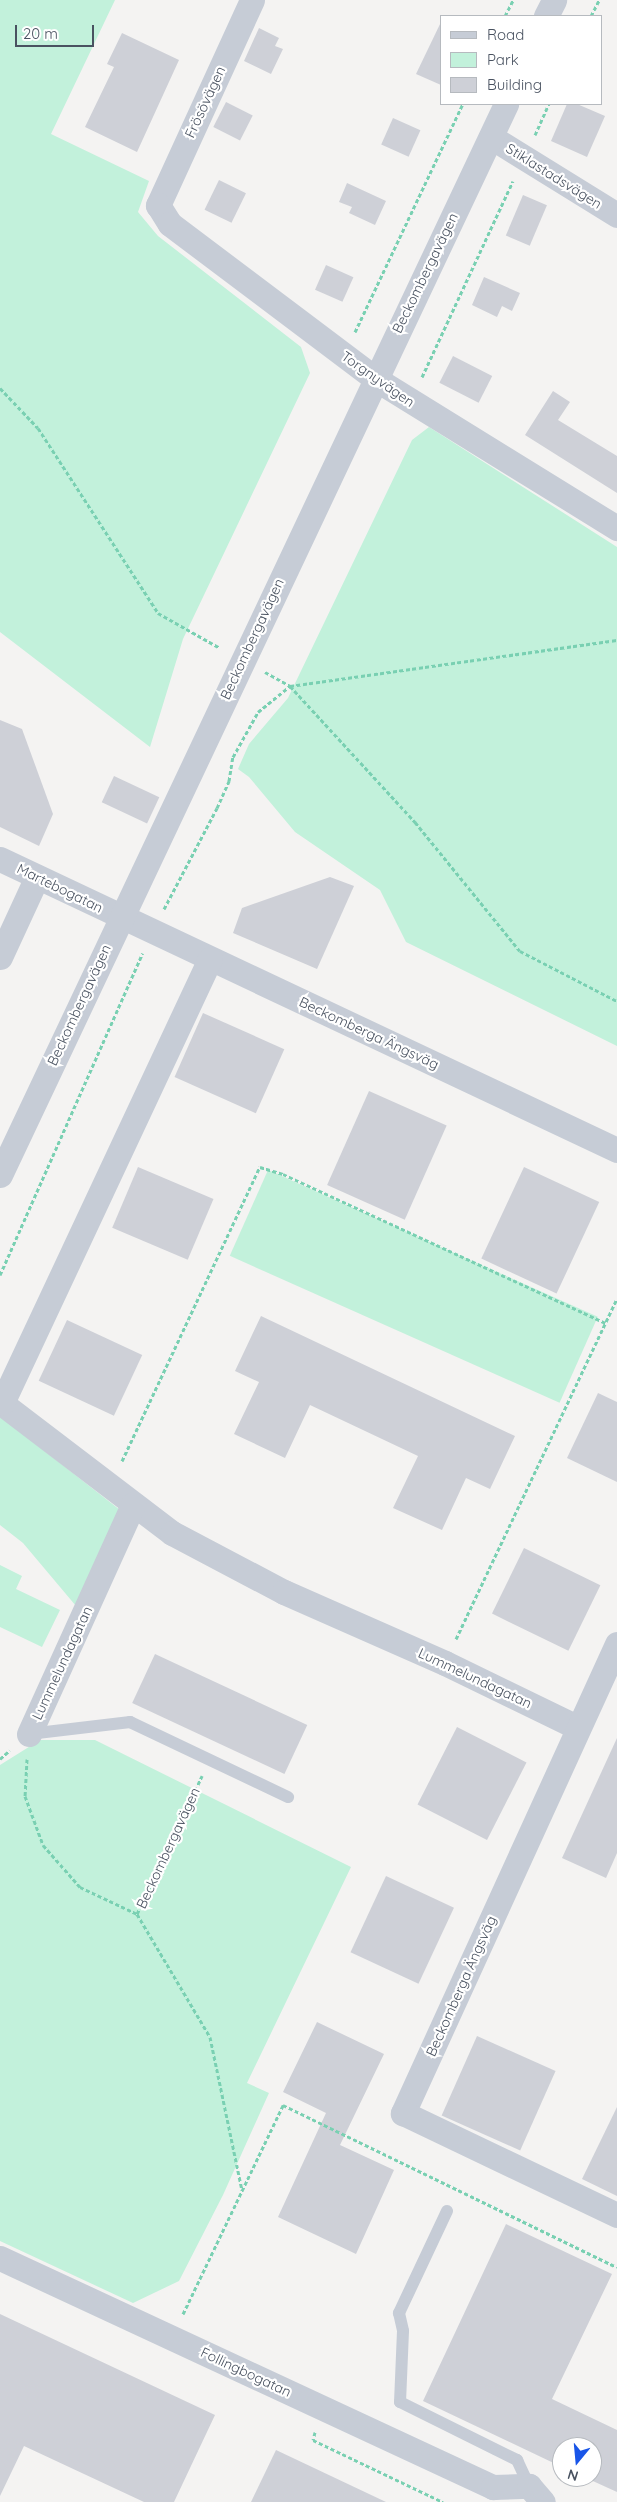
<!DOCTYPE html>
<html>
<head>
<meta charset="utf-8">
<style>
	body { margin:0 }
	#map { position:relative; width:617px; height:2502px; overflow:hidden; background:#f4f3f2; font-family:Quicksand,sans-serif }
	div>[style] { position:absolute }
	.green>* { inset:0; background:#c2f1db; transform-origin:0 0 }
	.building>* { inset:0; background:#ced0d7; transform-origin:0 0 }
	.path>* { height:3px; margin-top:-1.5px; transform-origin:0; background:repeating-linear-gradient(90deg,#79d0b2 0 4px,transparent 0 6.5px) }
	.service>* { height:12px; margin:-6px; padding:0 6px; transform-origin:6px; border-radius:6px; background:#c6ccd6 }
	.minor>* { height:25px; margin:-12.5px; padding:0 12.5px; transform-origin:12.5px; border-radius:12.5px; background:#c6ccd6 }
	span { translate:-50% -50%; white-space:nowrap; text-align:center; line-height:1.15; -webkit-text-stroke:4.5px #fff; paint-order:stroke }
	.street-label { font-size:14px; color:#495260 }
	.legend { position:absolute; left:440px; top:15px; width:162px; height:90px; box-sizing:border-box; background:#fff; border:1px solid #b6babf; margin:0; padding:6px 9px; list-style:none; font-size:15px; color:#495260 }
	.legend li { display:flex; align-items:center; gap:10px; height:25px }
	.legend b { width:25px; border:1px solid #b6babf }
	.north { position:absolute; left:552px; top:2437px; width:50px; height:50px; box-sizing:border-box; background:#fff; border:1px solid #b6babf; border-radius:50%; rotate:197deg; font-size:14px; font-weight:700; line-height:20px; text-align:center; color:#495260 }
	.north::after { content:''; display:block; margin:auto; width:18px; height:22px; background:#1955e8; clip-path:polygon(50% 0,100% 100%,50% 72%,0 100%) }
	.scale { position:absolute; left:15px; top:25px; width:79px; height:22px; box-sizing:border-box; border:2px solid #495260; border-top:0; padding-left:6px; font-size:15px; line-height:18px; white-space:nowrap; color:#495260; -webkit-text-stroke:4px #fff; paint-order:stroke }
</style>
</head>
<body>
<div id="map">
	<div class="green">
		<div style="clip-path:polygon(0 0,115px 0,51px 134px,149px 181px,138px 212px,158px 236px,301px 347px,310px 373px,183px 639px,150px 747px,0 632px)"></div>
		<div style="clip-path:polygon(429px 427px,617px 547px,617px 1046px,406px 942px,380px 890px,295px 832px,249px 777px,238px 769px,249px 744px,288px 698px,412px 440px)"></div>
		<div style="left:268px;top:1170px;width:361px;height:94px;rotate:24deg"></div>
		<div style="clip-path:polygon(0 1416px,120px 1510px,76px 1606px,23px 1543px,0 1525px)"></div>
		<div style="clip-path:polygon(0 1565px,22px 1576px,16px 1589px,60px 1610px,42px 1647px,0 1627px)"></div>
		<div style="clip-path:polygon(40px 1740px,95px 1740px,351px 1867px,247px 2083px,269px 2093px,223px 2195px,179px 2281px,133px 2303px,0 2241px,0 1765px)"></div>
	</div>
	<div class="building">
		<div style="clip-path:polygon(441px 22px,441px 85px,416px 74px)"></div>
		<div style="clip-path:polygon(259px 28px,279px 38px,275px 46px,283px 49px,271px 74px,244px 61px)"></div>
		<div style="clip-path:polygon(122px 33px,179px 60px,137px 152px,85px 127px,114px 67px,107px 64px)"></div>
		<div style="left:226px;top:102px;width:30px;height:28px;rotate:27deg"></div>
		<div style="clip-path:polygon(567px 104px,577px 104px,605px 116px,587px 157px,551px 141px)"></div>
		<div style="left:393px;top:118px;width:30px;height:29px;rotate:24deg"></div>
		<div style="left:219px;top:180px;width:30px;height:33px;rotate:26deg"></div>
		<div style="clip-path:polygon(347px 183px,386px 201px,375px 225px,349px 213px,352px 207px,339px 202px)"></div>
		<div style="left:523px;top:195px;width:26px;height:44px;rotate:23deg"></div>
		<div style="left:326px;top:265px;width:30px;height:27px;rotate:24deg"></div>
		<div style="clip-path:polygon(484px 277px,520px 293px,512px 311px,502px 306px,497px 317px,472px 305px)"></div>
		<div style="left:453px;top:356px;width:44px;height:30px;rotate:27deg"></div>
		<div style="clip-path:polygon(553px 391px,570px 402px,558px 420px,617px 456px,617px 493px,525px 435px)"></div>
		<div style="clip-path:polygon(0 720px,22px 729px,53px 814px,39px 846px,0 827px)"></div>
		<div style="left:114px;top:776px;width:50px;height:29px;rotate:25deg"></div>
		<div style="clip-path:polygon(330px 877px,354px 886px,317px 969px,233px 933px,242px 908px)"></div>
		<div style="left:203px;top:1013px;width:89px;height:70px;rotate:24deg"></div>
		<div style="left:369px;top:1091px;width:85px;height:103px;rotate:24deg"></div>
		<div style="left:138px;top:1167px;width:82px;height:66px;rotate:23deg"></div>
		<div style="left:524px;top:1167px;width:83px;height:101px;rotate:25deg"></div>
		<div style="clip-path:polygon(261px 1316px,515px 1436px,490px 1489px,466px 1478px,442px 1530px,393px 1508px,418px 1456px,310px 1405px,285px 1458px,234px 1434px,259px 1382px,235px 1371px)"></div>
		<div style="left:67px;top:1320px;width:83px;height:67px;rotate:25deg"></div>
		<div style="clip-path:polygon(598px 1393px,617px 1402px,617px 1482px,567px 1458px)"></div>
		<div style="left:524px;top:1548px;width:85px;height:73px;rotate:26deg"></div>
		<div style="left:155px;top:1654px;width:168px;height:54px;rotate:25deg"></div>
		<div style="left:457px;top:1727px;width:78px;height:87px;rotate:27deg"></div>
		<div style="clip-path:polygon(617px 1738px,617px 1853px,606px 1878px,562px 1858px)"></div>
		<div style="left:386px;top:1876px;width:75px;height:84px;rotate:25deg"></div>
		<div style="clip-path:polygon(317px 2022px,384px 2054px,340px 2145px,394px 2170px,356px 2254px,278px 2217px,326px 2113px,283px 2092px)"></div>
		<div style="left:477px;top:2036px;width:86px;height:87px;rotate:24deg"></div>
		<div style="clip-path:polygon(617px 2107px,617px 2196px,582px 2179px)"></div>
		<div style="clip-path:polygon(506px 2224px,612px 2274px,552px 2399px,617px 2430px,617px 2492px,584px 2477px,592px 2477px,592px 2447px,562px 2447px,562px 2467px,423px 2401px)"></div>
		<div style="clip-path:polygon(0 2314px,215px 2415px,174px 2502px,144px 2502px,24px 2446px,0 2496px)"></div>
		<div style="clip-path:polygon(276px 2450px,386px 2502px,251px 2502px)"></div>
	</div>
	<div class="path">
		<div style="left:505px;top:16px;width:18px;rotate:-63deg"></div>
		<div style="left:591px;top:16px;width:18px;rotate:-63deg"></div>
		<div style="left:535px;top:135px;width:34px;rotate:-66deg"></div>
		<div style="left:355px;top:332px;width:252px;rotate:-64.7deg"></div>
		<div style="left:422px;top:377px;width:216px;rotate:-65.1deg"></div>
		<div style="left:0;top:388px;width:55px;rotate:46.5deg"></div>
		<div style="left:38px;top:428px;width:221px;rotate:57deg"></div>
		<div style="left:158px;top:613px;width:71px;rotate:29.4deg"></div>
		<div style="left:265px;top:672px;width:29px;rotate:29deg"></div>
		<div style="left:290px;top:686px;width:185px;rotate:47.4deg"></div>
		<div style="left:415px;top:822px;width:166px;rotate:50.9deg"></div>
		<div style="left:520px;top:951px;width:109px;rotate:27.3deg"></div>
		<div style="left:164px;top:909px;width:114px;rotate:-62.3deg"></div>
		<div style="left:217px;top:808px;width:30px;rotate:-66deg"></div>
		<div style="left:229px;top:781px;width:24px;rotate:-81deg"></div>
		<div style="left:233px;top:757px;width:51px;rotate:-60.9deg"></div>
		<div style="left:258px;top:712px;width:41px;rotate:-39.1deg"></div>
		<div style="left:290px;top:686px;width:330px;rotate:-8deg"></div>
		<div style="left:0;top:1275px;width:352px;rotate:-66.1deg"></div>
		<div style="left:122px;top:1461px;width:325px;rotate:-64.9deg"></div>
		<div style="left:260px;top:1167px;width:24px;rotate:17deg"></div>
		<div style="left:283px;top:1174px;width:355px;rotate:24.8deg"></div>
		<div style="left:456px;top:1639px;width:376px;rotate:-64.7deg"></div>
		<div style="left:0;top:1759px;width:13px;rotate:-42deg"></div>
		<div style="left:27px;top:1759px;width:37px;rotate:93deg"></div>
		<div style="left:25px;top:1796px;width:52px;rotate:69.8deg"></div>
		<div style="left:43px;top:1845px;width:56px;rotate:48.6deg"></div>
		<div style="left:80px;top:1887px;width:63px;rotate:25.3deg"></div>
		<div style="left:137px;top:1914px;width:153px;rotate:-64.8deg"></div>
		<div style="left:137px;top:1914px;width:143px;rotate:59.3deg"></div>
		<div style="left:210px;top:2037px;width:156px;rotate:78.2deg"></div>
		<div style="left:183px;top:2314px;width:232px;rotate:-64.4deg"></div>
		<div style="left:283px;top:2105px;width:371px;rotate:25.9deg"></div>
		<div style="left:315px;top:2432px;width:8px;rotate:104deg"></div>
		<div style="left:313px;top:2440px;width:144px;rotate:25.5deg"></div>
	</div>
	<div class="service">
		<div style="left:29px;top:1734px;width:102px;rotate:-6.8deg"></div>
		<div style="left:130px;top:1722px;width:175px;rotate:25.4deg"></div>
		<div style="left:447px;top:2211px;width:113px;rotate:115.2deg"></div>
		<div style="left:399px;top:2313px;width:18px;rotate:77deg"></div>
		<div style="left:403px;top:2331px;width:71px;rotate:92.4deg"></div>
		<div style="left:400px;top:2402px;width:131px;rotate:26.4deg"></div>
		<div style="left:517px;top:2460px;width:29px;rotate:65deg"></div>
	</div>
	<div class="minor">
		<div style="left:252px;top:0;width:226px;rotate:114.6deg"></div>
		<div style="left:158px;top:205px;width:22px;rotate:58deg"></div>
		<div style="left:170px;top:224px;width:256px;rotate:37deg"></div>
		<div style="left:374px;top:378px;width:286px;rotate:31.7deg"></div>
		<div style="left:546px;top:16px;width:18px;rotate:-63deg"></div>
		<div style="left:491px;top:137px;width:148px;rotate:31.8deg"></div>
		<div style="left:0;top:859px;width:682px;rotate:25.25deg"></div>
		<div style="left:0;top:957px;width:88px;rotate:-65.2deg"></div>
		<div style="left:0;top:1175px;width:1185px;rotate:-64.71deg"></div>
		<div style="left:0;top:1402px;width:216px;rotate:37.3deg"></div>
		<div style="left:172px;top:1533px;width:127px;rotate:27.8deg"></div>
		<div style="left:284px;top:1592px;width:176px;rotate:23.8deg"></div>
		<div style="left:445px;top:1663px;width:147px;rotate:25.9deg"></div>
		<div style="left:2px;top:1403px;width:490px;rotate:-64.9deg"></div>
		<div style="left:617px;top:1644px;width:516px;rotate:114.53deg"></div>
		<div style="left:403px;top:2113px;width:237px;rotate:25.5deg"></div>
		<div style="left:29px;top:1734px;width:252px;rotate:-65.6deg"></div>
		<div style="left:0;top:2258px;width:544px;rotate:24.92deg"></div>
		<div style="left:493px;top:2487px;width:36px;rotate:-2deg"></div>
		<div style="left:529px;top:2486px;width:21px;rotate:49deg"></div>
	</div>
	<div class="street-label">
		<span style="left:205px;top:102px;rotate:-65deg">Frösövägen</span>
		<span style="left:554px;top:176px;rotate:32deg">Stiklastadsvägen</span>
		<span style="left:425px;top:273px;rotate:-64deg">Beckombergavägen</span>
		<span style="left:378px;top:379px;rotate:35deg">Torgnyvägen</span>
		<span style="left:252px;top:639px;rotate:-65deg">Beckombergavägen</span>
		<span style="left:60px;top:888px;rotate:26deg">Martebogatan</span>
		<span style="left:79px;top:1005px;rotate:-65deg">Beckombergavägen</span>
		<span style="left:369px;top:1033px;rotate:25deg">Beckomberga Ängsväg</span>
		<span style="left:62px;top:1663px;rotate:-65deg">Lummelundagatan</span>
		<span style="left:475px;top:1678px;rotate:25deg">Lummelundagatan</span>
		<span style="left:168px;top:1848px;rotate:-65deg">Beckombergavägen</span>
		<span style="left:461px;top:1986px;rotate:-66deg">Beckomberga Ängsväg</span>
		<span style="left:246px;top:2372px;rotate:25deg">Follingbogatan</span>
	</div>
	<ul class="legend">
	<li><b style="height:6px;background:#c6ccd6"></b>Road</li>
	<li><b style="height:14px;background:#c2f1db"></b>Park</li>
	<li><b style="height:14px;background:#ced0d7"></b>Building</li>
	</ul>
	<div class="north">N</div>
	<div class="scale">20 m</div>
</div>
</body>
</html>
